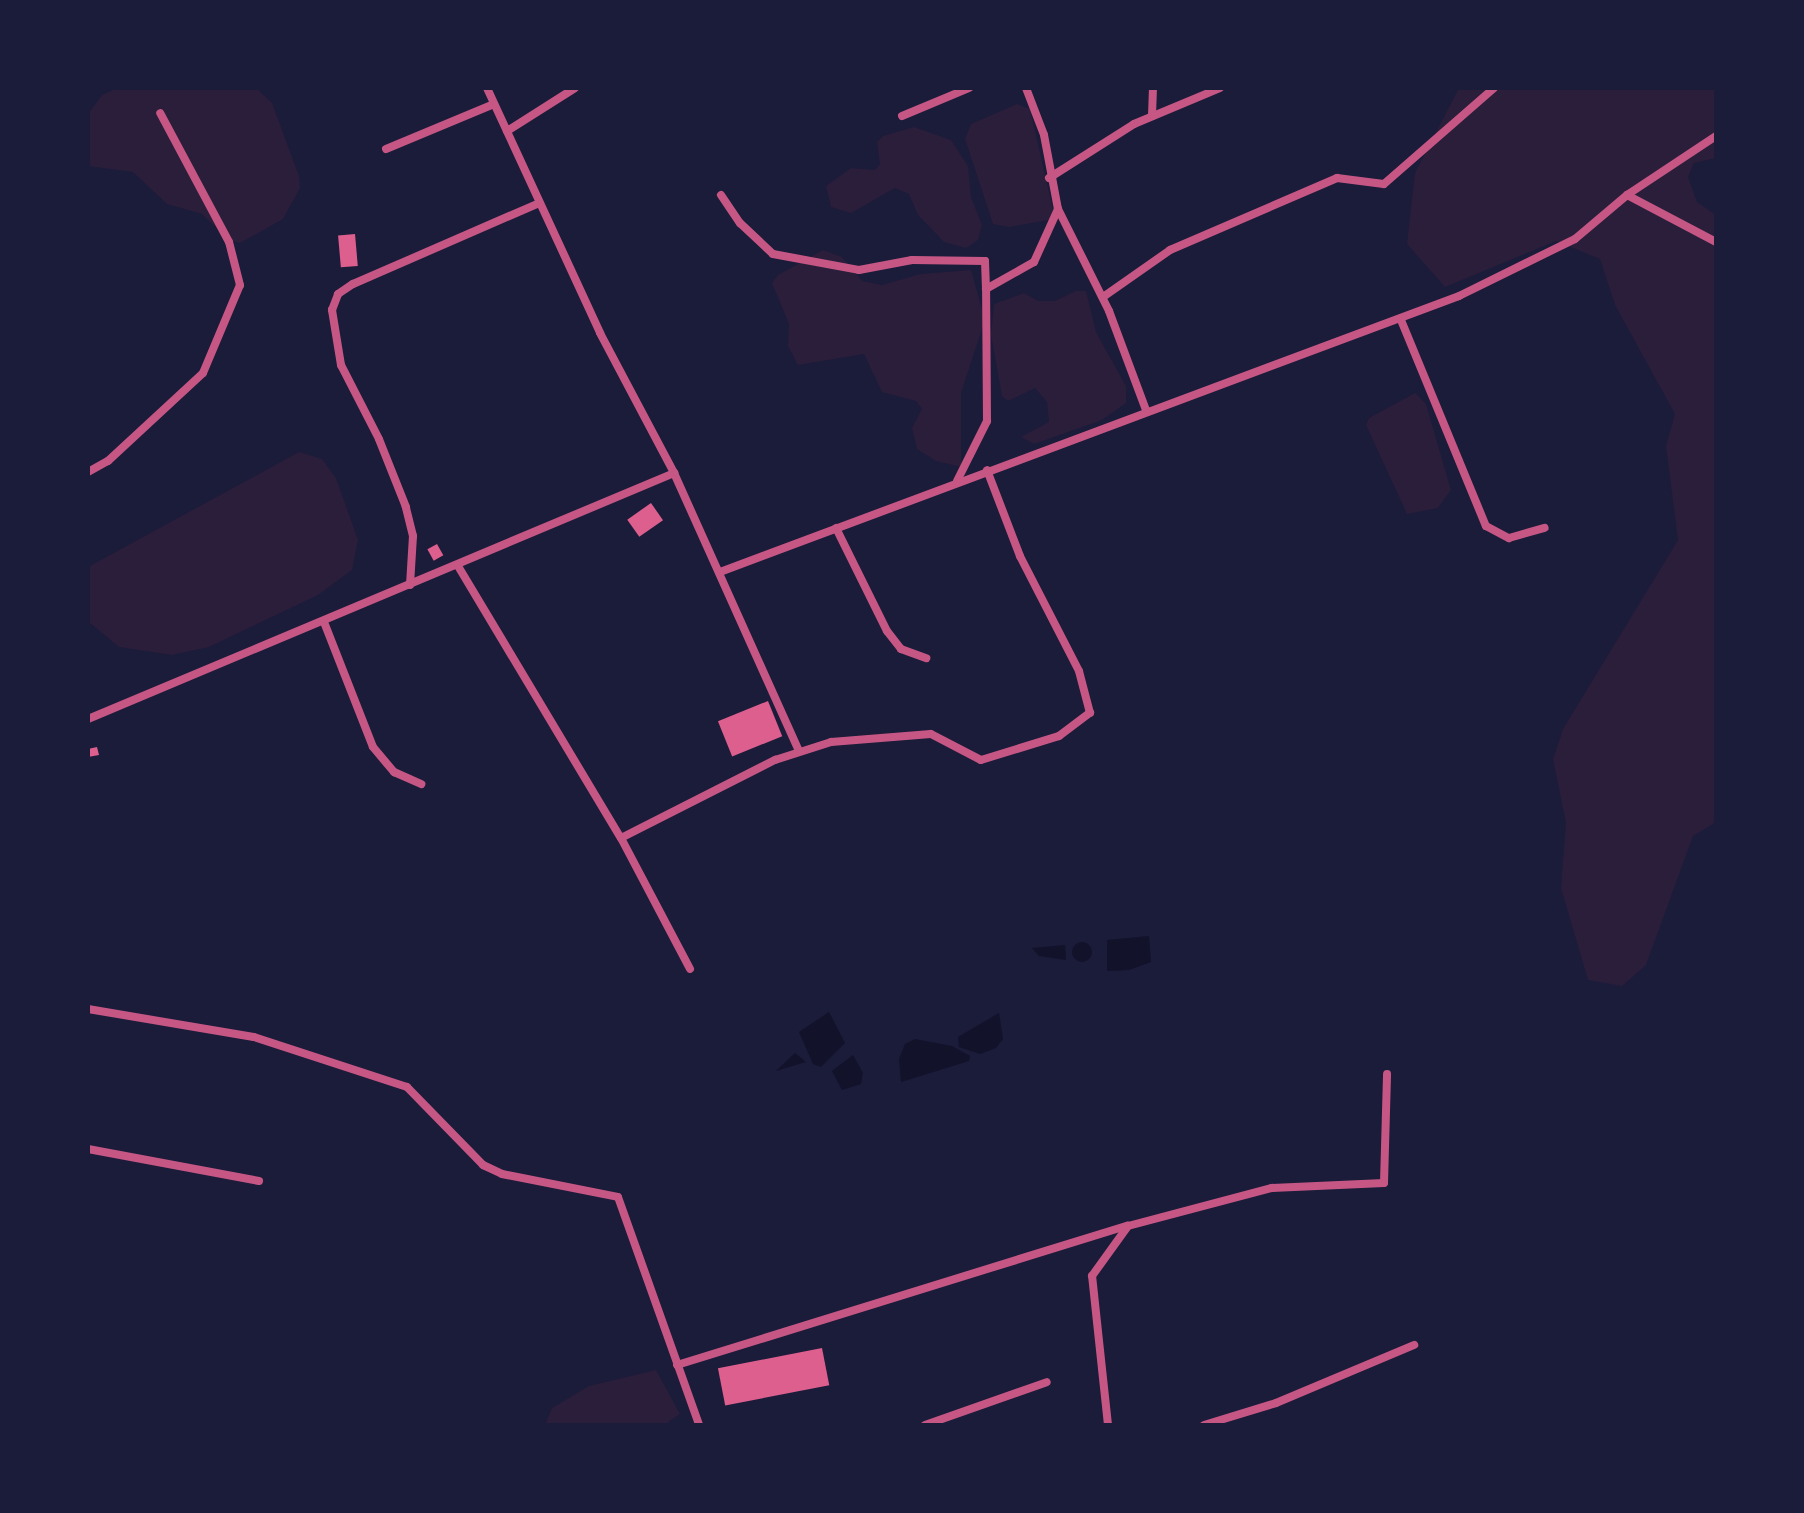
<!DOCTYPE html>
<html>
<head>
<meta charset="utf-8">
<style>
	body { margin:0 }
	#map { position:relative; width:1804px; height:1513px; overflow:hidden; background:#1b1b3a; font-family:Ubuntu,sans-serif }
	div>[style] { position:absolute }
	.green>* { inset:0; background:#2a1e3b }
	.water>* { inset:0; background:#12122b }
	.round { border-radius:50% }
	.building>* { inset:0; background:#dd5f8e; transform-origin:0 0 }
	.minor>* { height:8px; margin:-4px; padding:0 4px; transform-origin:4px; border-radius:4px; background:#c65784 }
	span { translate:-50% -50%; white-space:nowrap; text-align:center; line-height:1.15; -webkit-text-stroke:8px #1b1b3a; paint-order:stroke }
	.frame { position:absolute; inset:0; border:90px solid #1b1b3a; pointer-events:none }
</style>
</head>
<body>
<div id="map">
	<div class="green">
		<div style="clip-path:polygon(118px 88px,256px 88px,272px 103px,299px 176px,300px 188px,283px 219px,240px 243px,229px 240px,202px 214px,167px 204px,133px 172px,88px 166px,88px 114px,102px 95px)"></div>
		<div style="clip-path:polygon(1459px 88px,1716px 88px,1716px 158px,1694px 163px,1688px 177px,1697px 202px,1716px 215px,1716px 822px,1693px 836px,1646px 965px,1622px 986px,1588px 980px,1561px 888px,1566px 823px,1553px 759px,1563px 729px,1678px 540px,1666px 446px,1675px 414px,1615px 305px,1600px 259px,1556px 241px,1445px 287px,1407px 244px,1415px 173px)"></div>
		<div style="clip-path:polygon(1017px 104px,1030px 109px,1055px 219px,1009px 227px,993px 224px,965px 139px,971px 124px)"></div>
		<div style="clip-path:polygon(914px 127px,951px 140px,968px 166px,971px 197px,982px 225px,978px 240px,966px 248px,944px 242px,918px 215px,909px 194px,895px 188px,851px 213px,831px 207px,826px 186px,851px 168px,875px 170px,880px 164px,877px 142px,883px 136px)"></div>
		<div style="clip-path:polygon(823px 250px,842px 257px,862px 281px,882px 285px,921px 274px,971px 270px,985px 320px,961px 393px,961px 467px,936px 461px,917px 449px,912px 428px,922px 409px,916px 401px,882px 392px,864px 354px,798px 365px,788px 346px,789px 324px,772px 283px,778px 275px)"></div>
		<div style="clip-path:polygon(1076px 291px,1086px 291px,1096px 332px,1126px 386px,1126px 403px,1102px 420px,1034px 444px,1021px 437px,1049px 422px,1047px 402px,1035px 388px,1008px 401px,1002px 396px,991px 335px,994px 304px,1024px 293px,1038px 301px,1055px 301px)"></div>
		<div style="clip-path:polygon(1415px 393px,1426px 404px,1451px 490px,1438px 508px,1407px 514px,1366px 425px,1369px 418px)"></div>
		<div style="clip-path:polygon(299px 452px,322px 459px,336px 478px,358px 540px,352px 570px,318px 595px,209px 647px,172px 655px,119px 647px,90px 623px,88px 567px)"></div>
		<div style="clip-path:polygon(656px 1370px,680px 1414px,664px 1425px,545px 1425px,552px 1408px,589px 1386px)"></div>
	</div>
	<div class="water">
		<div style="clip-path:polygon(1149px 936px,1151px 962px,1129px 970px,1107px 971px,1107px 940px)"></div>
		<div class="round" style="left:1072px;top:942px;width:20px;height:20px"></div>
		<div style="clip-path:polygon(1065px 945px,1066px 960px,1039px 956px,1032px 948px)"></div>
		<div style="clip-path:polygon(829px 1012px,845px 1043px,821px 1067px,813px 1064px,799px 1032px)"></div>
		<div style="clip-path:polygon(999px 1013px,1003px 1039px,996px 1048px,980px 1054px,959px 1047px,958px 1037px)"></div>
		<div style="clip-path:polygon(915px 1039px,952px 1046px,970px 1056px,969px 1061px,901px 1082px,899px 1059px,905px 1044px)"></div>
		<div style="clip-path:polygon(795px 1053px,806px 1062px,776px 1071px)"></div>
		<div style="clip-path:polygon(853px 1055px,863px 1073px,861px 1084px,842px 1090px,832px 1071px)"></div>
	</div>
	<div class="building">
		<div style="left:355px;top:234px;width:32px;height:17px;rotate:85deg"></div>
		<div style="left:651px;top:503px;width:21px;height:29px;rotate:55deg"></div>
		<div style="left:437px;top:544px;width:13px;height:11px;rotate:61deg"></div>
		<div style="left:768px;top:701px;width:38px;height:54px;rotate:68deg"></div>
		<div style="clip-path:polygon(97px 747px,99px 755px,88px 757px,88px 749px)"></div>
		<div style="left:822px;top:1348px;width:38px;height:106px;rotate:79deg"></div>
	</div>
	<div class="minor">
		<div style="left:487px;top:88px;width:270px;rotate:65.2deg"></div>
		<div style="left:600px;top:333px;width:158px;rotate:62.1deg"></div>
		<div style="left:674px;top:473px;width:305px;rotate:65.8deg"></div>
		<div style="left:1026px;top:88px;width:50px;rotate:69deg"></div>
		<div style="left:1044px;top:135px;width:75px;rotate:79.3deg"></div>
		<div style="left:1058px;top:209px;width:114px;rotate:63.4deg"></div>
		<div style="left:1109px;top:311px;width:106px;rotate:69.5deg"></div>
		<div style="left:902px;top:116px;width:73px;rotate:-22.7deg"></div>
		<div style="left:1152px;top:116px;width:28px;rotate:-88deg"></div>
		<div style="left:507px;top:131px;width:80px;rotate:-32.3deg"></div>
		<div style="left:386px;top:149px;width:117px;rotate:-22.6deg"></div>
		<div style="left:1049px;top:178px;width:101px;rotate:-32.4deg"></div>
		<div style="left:1134px;top:124px;width:93px;rotate:-22.7deg"></div>
		<div style="left:721px;top:195px;width:34px;rotate:56deg"></div>
		<div style="left:740px;top:223px;width:45px;rotate:43.2deg"></div>
		<div style="left:773px;top:254px;width:87px;rotate:10.5deg"></div>
		<div style="left:859px;top:270px;width:54px;rotate:-10.7deg"></div>
		<div style="left:912px;top:260px;width:73px;rotate:0.8deg"></div>
		<div style="left:985px;top:261px;width:28px;rotate:88deg"></div>
		<div style="left:1627px;top:195px;width:101px;rotate:27.8deg"></div>
		<div style="left:1103px;top:297px;width:82px;rotate:-35deg"></div>
		<div style="left:1170px;top:250px;width:182px;rotate:-23.3deg"></div>
		<div style="left:1337px;top:178px;width:47px;rotate:7.3deg"></div>
		<div style="left:1384px;top:184px;width:146px;rotate:-41.1deg"></div>
		<div style="left:1401px;top:320px;width:223px;rotate:67.6deg"></div>
		<div style="left:1486px;top:526px;width:26px;rotate:28deg"></div>
		<div style="left:1509px;top:538px;width:37px;rotate:-16deg"></div>
		<div style="left:88px;top:472px;width:23px;rotate:-29deg"></div>
		<div style="left:108px;top:461px;width:129px;rotate:-42.8deg"></div>
		<div style="left:203px;top:373px;width:95px;rotate:-67.2deg"></div>
		<div style="left:240px;top:285px;width:44px;rotate:-104.3deg"></div>
		<div style="left:229px;top:242px;width:146px;rotate:-118.1deg"></div>
		<div style="left:957px;top:481px;width:67px;rotate:-63.4deg"></div>
		<div style="left:987px;top:421px;width:132px;rotate:-90.4deg"></div>
		<div style="left:986px;top:289px;width:55px;rotate:-29.4deg"></div>
		<div style="left:1034px;top:262px;width:58px;rotate:-65.6deg"></div>
		<div style="left:836px;top:528px;width:115px;rotate:63.7deg"></div>
		<div style="left:887px;top:631px;width:23px;rotate:52deg"></div>
		<div style="left:901px;top:649px;width:27px;rotate:20deg"></div>
		<div style="left:458px;top:566px;width:317px;rotate:59.1deg"></div>
		<div style="left:621px;top:838px;width:148px;rotate:62.2deg"></div>
		<div style="left:720px;top:572px;width:789px;rotate:-20.48deg"></div>
		<div style="left:1459px;top:296px;width:129px;rotate:-26.2deg"></div>
		<div style="left:1575px;top:239px;width:68px;rotate:-40.2deg"></div>
		<div style="left:1627px;top:195px;width:107px;rotate:-33.5deg"></div>
		<div style="left:410px;top:585px;width:49px;rotate:-86.5deg"></div>
		<div style="left:413px;top:536px;width:30px;rotate:-104deg"></div>
		<div style="left:406px;top:507px;width:73px;rotate:-111.7deg"></div>
		<div style="left:379px;top:439px;width:83px;rotate:-117.2deg"></div>
		<div style="left:341px;top:365px;width:56px;rotate:-99.3deg"></div>
		<div style="left:332px;top:310px;width:17px;rotate:-69deg"></div>
		<div style="left:338px;top:294px;width:18px;rotate:-34deg"></div>
		<div style="left:353px;top:284px;width:203px;rotate:-23.5deg"></div>
		<div style="left:324px;top:622px;width:134px;rotate:68.6deg"></div>
		<div style="left:373px;top:747px;width:33px;rotate:50deg"></div>
		<div style="left:394px;top:772px;width:30px;rotate:24deg"></div>
		<div style="left:88px;top:719px;width:636px;rotate:-22.77deg"></div>
		<div style="left:621px;top:838px;width:173px;rotate:-26.9deg"></div>
		<div style="left:775px;top:760px;width:59px;rotate:-17.8deg"></div>
		<div style="left:831px;top:742px;width:100px;rotate:-4.6deg"></div>
		<div style="left:931px;top:734px;width:56px;rotate:27.5deg"></div>
		<div style="left:981px;top:760px;width:82px;rotate:-17.1deg"></div>
		<div style="left:1059px;top:736px;width:39px;rotate:-37deg"></div>
		<div style="left:1090px;top:713px;width:43px;rotate:-104.7deg"></div>
		<div style="left:1079px;top:671px;width:129px;rotate:-117.2deg"></div>
		<div style="left:1020px;top:556px;width:92px;rotate:-111deg"></div>
		<div style="left:88px;top:1009px;width:168px;rotate:9.6deg"></div>
		<div style="left:254px;top:1037px;width:161px;rotate:18.1deg"></div>
		<div style="left:407px;top:1087px;width:109px;rotate:45.7deg"></div>
		<div style="left:483px;top:1165px;width:21px;rotate:25deg"></div>
		<div style="left:502px;top:1174px;width:118px;rotate:11.2deg"></div>
		<div style="left:618px;top:1197px;width:242px;rotate:70.4deg"></div>
		<div style="left:88px;top:1149px;width:174px;rotate:10.6deg"></div>
		<div style="left:677px;top:1365px;width:471px;rotate:-17.2deg"></div>
		<div style="left:925px;top:1425px;width:129px;rotate:-19.4deg"></div>
		<div style="left:1108px;top:1425px;width:150px;rotate:-96.1deg"></div>
		<div style="left:1092px;top:1276px;width:62px;rotate:-54.2deg"></div>
		<div style="left:1128px;top:1226px;width:149px;rotate:-14.8deg"></div>
		<div style="left:1272px;top:1188px;width:112px;rotate:-2.6deg"></div>
		<div style="left:1384px;top:1183px;width:109px;rotate:-88.4deg"></div>
		<div style="left:1204px;top:1425px;width:75px;rotate:-17deg"></div>
		<div style="left:1276px;top:1403px;width:150px;rotate:-22.8deg"></div>
	</div>
	<div class="frame"></div>
</div>
</body>
</html>
